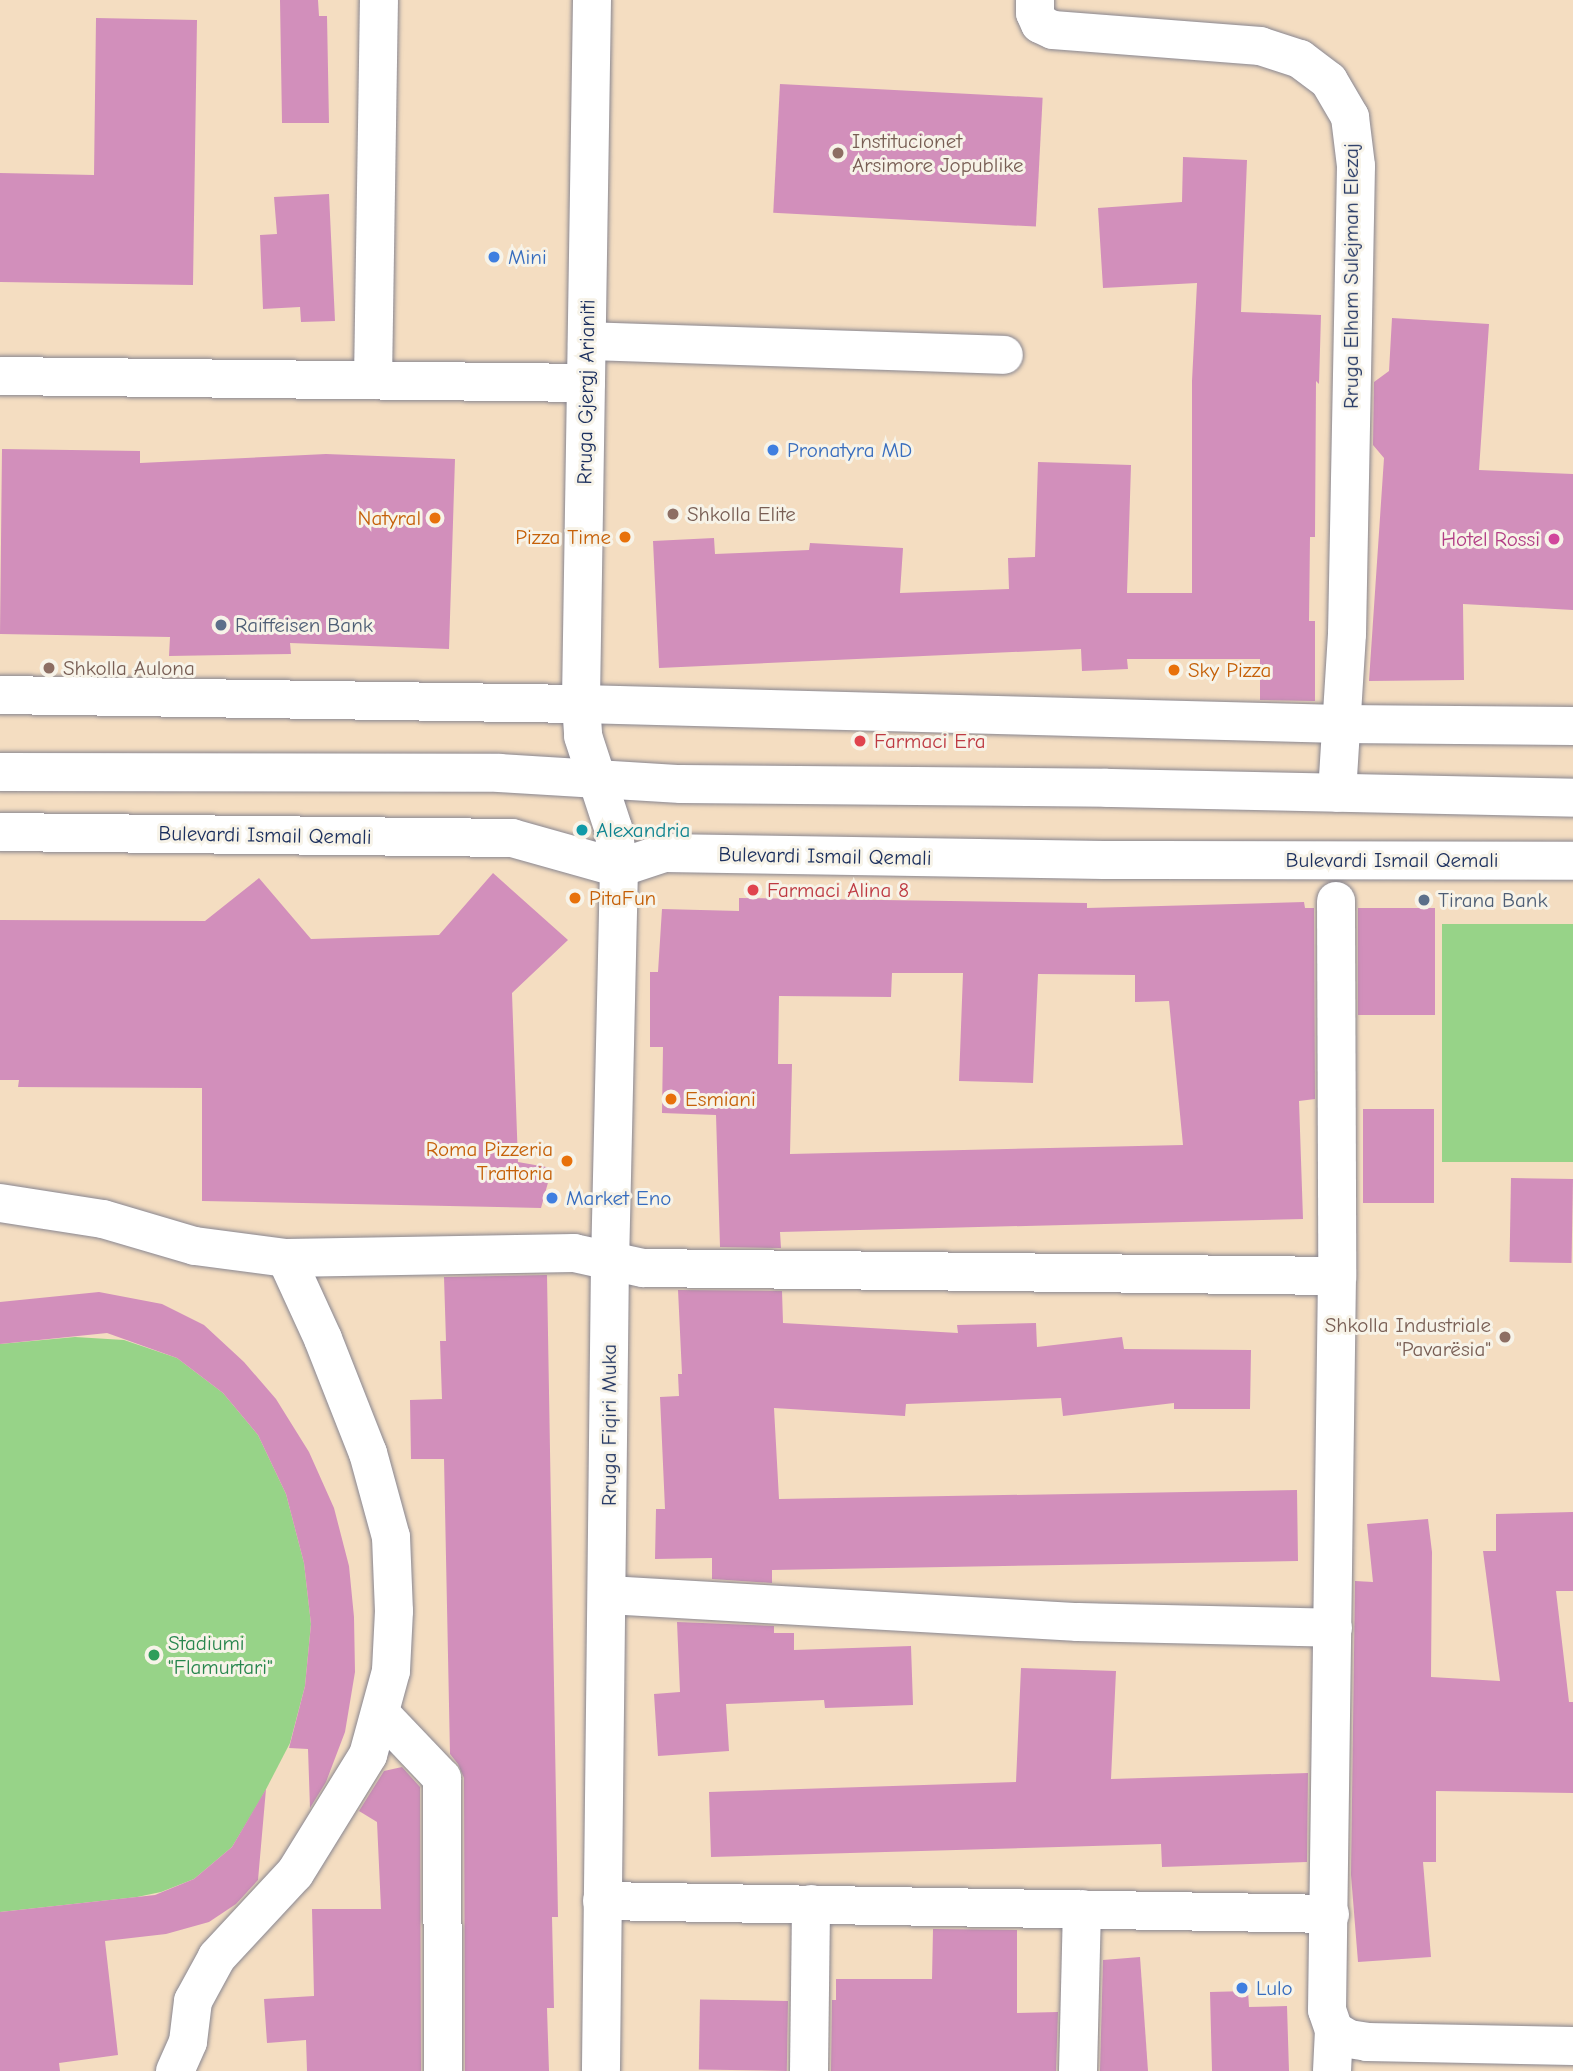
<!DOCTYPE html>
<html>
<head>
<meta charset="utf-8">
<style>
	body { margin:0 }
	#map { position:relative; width:1573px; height:2071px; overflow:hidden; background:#f4ddc1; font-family:"Comic Neue",sans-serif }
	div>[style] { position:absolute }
	.green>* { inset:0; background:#97d388; transform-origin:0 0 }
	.building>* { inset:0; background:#d28fbb; transform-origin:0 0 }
	.roads { filter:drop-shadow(0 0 2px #888690) drop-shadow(0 0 2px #888690) }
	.minor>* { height:38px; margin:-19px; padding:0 19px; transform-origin:19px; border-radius:19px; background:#fff }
	.major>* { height:38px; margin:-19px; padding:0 19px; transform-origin:19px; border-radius:19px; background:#fff }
	.dots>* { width:19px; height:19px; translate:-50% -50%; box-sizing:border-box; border:4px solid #f7f3e8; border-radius:50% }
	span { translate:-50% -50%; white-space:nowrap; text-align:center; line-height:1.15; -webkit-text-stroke:6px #f7f3e8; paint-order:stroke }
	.education-label { font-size:21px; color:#785e54 }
	.left { translate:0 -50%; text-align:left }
	.right { translate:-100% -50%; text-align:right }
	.shop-label { font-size:21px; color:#366cbe }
	.street-label { font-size:21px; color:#1b2f5e }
	.food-label { font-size:21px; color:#c56008 }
	.hotel-label { font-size:21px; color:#b23c85 }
	.service-label { font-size:21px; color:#4e5e75 }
	.health-label { font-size:21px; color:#be3a42 }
	.culture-label { font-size:21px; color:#0d838f }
	.leisure-label { font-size:21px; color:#27864d }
</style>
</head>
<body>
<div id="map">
	<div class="green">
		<div style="left:1442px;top:924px;width:131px;height:238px"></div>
		<div style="clip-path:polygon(75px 1337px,124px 1340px,177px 1358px,223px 1393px,258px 1435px,286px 1494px,304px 1563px,311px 1624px,305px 1686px,290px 1743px,262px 1797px,232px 1847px,194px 1879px,161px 1892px,137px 1897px,0 1912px,0 1344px)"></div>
	</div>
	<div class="building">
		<div style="clip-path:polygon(280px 0,318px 0,319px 16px,327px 16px,329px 123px,282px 123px)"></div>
		<div style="clip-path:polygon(96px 18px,197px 20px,193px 285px,0 282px,0 173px,94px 175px)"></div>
		<div style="left:780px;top:84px;width:263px;height:129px;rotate:3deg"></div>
		<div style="clip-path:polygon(1183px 157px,1247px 160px,1241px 312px,1321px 315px,1319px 384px,1316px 381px,1315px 537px,1310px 537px,1309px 621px,1315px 621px,1315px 701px,1260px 700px,1260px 659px,1127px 659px,1128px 669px,1082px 671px,1081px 649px,659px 668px,653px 541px,714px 538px,715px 554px,809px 550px,810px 543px,903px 548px,900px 593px,1009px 589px,1008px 558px,1035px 557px,1038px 462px,1131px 465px,1127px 593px,1192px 593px,1192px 381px,1197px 283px,1103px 288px,1098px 208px,1182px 202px)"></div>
		<div style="clip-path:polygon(329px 194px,335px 321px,301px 322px,300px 307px,263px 309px,260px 235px,277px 234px,274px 197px)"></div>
		<div style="clip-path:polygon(1392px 318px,1489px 324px,1479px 470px,1573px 474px,1573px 610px,1463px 604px,1464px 680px,1369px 681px,1384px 458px,1373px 445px,1374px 382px,1389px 371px)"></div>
		<div style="clip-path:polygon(2px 449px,140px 451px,140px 463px,326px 454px,455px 459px,449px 649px,290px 643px,291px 654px,169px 656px,170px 637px,0 634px)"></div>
		<div style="clip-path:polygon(493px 873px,568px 940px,512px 993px,518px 1162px,552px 1168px,541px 1208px,202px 1201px,202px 1088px,18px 1087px,19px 1080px,0 1080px,0 920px,205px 921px,259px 878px,311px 939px,439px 935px)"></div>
		<div style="clip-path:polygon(evenodd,739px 898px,1087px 903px,1087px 908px,1304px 902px,1305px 908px,1314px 908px,1315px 1099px,1299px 1101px,1303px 1219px,780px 1232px,781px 1248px,720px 1247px,716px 1115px,662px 1113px,663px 1047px,650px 1047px,650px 972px,658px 972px,662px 909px,739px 911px,739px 898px,892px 973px,963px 973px,959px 1081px,1033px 1083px,1038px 974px,1135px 975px,1135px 1002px,1169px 1001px,1183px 1145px,790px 1154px,792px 1064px,778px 1064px,779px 996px,891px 997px,892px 973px)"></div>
		<div style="left:1358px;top:908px;width:77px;height:107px"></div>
		<div style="left:1363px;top:1109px;width:71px;height:94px"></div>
		<div style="left:1511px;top:1178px;width:62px;height:84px;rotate:1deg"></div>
		<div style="clip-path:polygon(547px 1275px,558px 1917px,552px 1917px,554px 2008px,547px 2008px,549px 2071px,465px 2071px,464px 1778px,458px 1764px,450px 1754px,444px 1459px,411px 1459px,410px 1400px,442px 1399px,440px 1341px,446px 1341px,444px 1277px)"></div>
		<div style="clip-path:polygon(678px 1290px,782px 1291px,783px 1323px,958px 1333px,957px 1325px,1036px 1323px,1037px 1347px,1122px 1337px,1124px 1349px,1251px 1350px,1250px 1409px,1174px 1409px,1174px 1403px,1063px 1416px,1061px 1398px,906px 1404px,905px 1416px,774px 1408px,779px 1499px,1297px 1490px,1298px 1561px,772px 1570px,772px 1583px,712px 1579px,712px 1558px,655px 1559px,656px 1509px,665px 1509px,660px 1397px,679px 1396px,678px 1374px,682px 1374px)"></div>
		<div style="clip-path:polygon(99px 1292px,162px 1304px,204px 1325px,244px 1362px,276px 1399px,309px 1452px,334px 1508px,349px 1566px,354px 1617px,355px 1672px,345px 1732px,326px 1782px,310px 1808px,308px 1749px,289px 1748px,305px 1686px,311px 1624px,304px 1563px,286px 1494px,258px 1435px,223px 1393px,177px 1358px,107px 1333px,0 1344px,0 1302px)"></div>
		<div style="clip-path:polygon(1573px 1512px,1573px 1591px,1556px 1591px,1569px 1702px,1573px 1702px,1573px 1793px,1436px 1791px,1436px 1862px,1423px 1862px,1431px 1957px,1358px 1962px,1351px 1875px,1355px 1581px,1373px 1582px,1367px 1524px,1428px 1519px,1432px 1552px,1431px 1677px,1500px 1681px,1483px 1551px,1496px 1551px,1496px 1514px)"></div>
		<div style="clip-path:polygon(677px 1622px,774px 1626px,774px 1633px,794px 1633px,794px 1650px,911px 1646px,913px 1705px,825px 1708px,824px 1700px,726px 1704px,729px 1751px,658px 1756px,654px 1694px,680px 1692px)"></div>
		<div style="clip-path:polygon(1021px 1668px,1116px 1671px,1111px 1779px,1308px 1773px,1307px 1862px,1162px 1867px,1161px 1844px,711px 1857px,709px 1792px,1016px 1782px)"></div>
		<div style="clip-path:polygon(402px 1767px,420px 1787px,421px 2071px,307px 2071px,306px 2040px,267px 2043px,264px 1999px,314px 1996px,312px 1909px,381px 1909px,377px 1822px,359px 1811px,384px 1771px)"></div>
		<div style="clip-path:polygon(266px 1789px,258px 1880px,236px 1904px,209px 1922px,166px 1934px,105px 1941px,118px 2055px,59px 2063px,60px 2071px,0 2071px,0 1912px,155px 1895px,194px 1879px,232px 1847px)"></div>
		<div style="clip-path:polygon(933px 1929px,1017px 1930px,1017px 2013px,1058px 2012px,1056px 2071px,831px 2071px,832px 2000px,836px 2000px,836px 1979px,932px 1979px)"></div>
		<div style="clip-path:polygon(1140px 1957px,1148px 2071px,1100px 2071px,1103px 1960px)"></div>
		<div style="clip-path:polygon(1248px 1991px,1249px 2007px,1287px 2006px,1289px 2071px,1212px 2071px,1210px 1992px)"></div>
		<div style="left:788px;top:2001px;width:70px;height:88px;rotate:91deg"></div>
	</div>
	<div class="roads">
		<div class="minor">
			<div style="left:592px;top:0;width:704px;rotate:90.9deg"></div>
			<div style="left:581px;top:704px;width:32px;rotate:86deg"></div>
			<div style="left:583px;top:736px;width:97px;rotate:71.9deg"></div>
			<div style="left:613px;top:828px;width:40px;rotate:81.5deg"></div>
			<div style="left:619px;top:868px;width:393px;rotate:91.3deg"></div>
			<div style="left:610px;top:1261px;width:810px;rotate:90.64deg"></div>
			<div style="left:1035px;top:0;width:13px;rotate:90deg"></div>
			<div style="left:1035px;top:13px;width:12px;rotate:66deg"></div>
			<div style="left:1040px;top:24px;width:14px;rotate:25deg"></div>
			<div style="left:1053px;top:30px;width:208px;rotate:4.4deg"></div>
			<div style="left:1260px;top:46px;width:42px;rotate:18deg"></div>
			<div style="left:1300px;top:59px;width:36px;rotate:37deg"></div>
			<div style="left:1329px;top:81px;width:42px;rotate:59.7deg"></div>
			<div style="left:1350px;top:117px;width:49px;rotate:83deg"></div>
			<div style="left:1356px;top:166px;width:468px;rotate:91.1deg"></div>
			<div style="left:1347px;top:634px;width:159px;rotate:93.6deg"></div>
			<div style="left:587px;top:341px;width:417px;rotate:1.9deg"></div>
			<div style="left:0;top:376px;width:586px;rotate:0.68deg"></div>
			<div style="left:373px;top:380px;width:380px;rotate:-89.1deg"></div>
			<div style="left:0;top:695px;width:581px;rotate:0.89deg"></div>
			<div style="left:581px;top:704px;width:760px;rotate:1.51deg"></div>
			<div style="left:1341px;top:724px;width:232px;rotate:0.5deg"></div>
			<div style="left:0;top:832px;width:512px;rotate:0.67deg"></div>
			<div style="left:512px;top:838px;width:111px;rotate:15.7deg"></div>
			<div style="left:619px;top:868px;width:47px;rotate:-18.4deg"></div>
			<div style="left:664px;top:853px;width:440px;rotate:0.9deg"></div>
			<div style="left:1104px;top:860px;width:469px;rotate:0.1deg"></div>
			<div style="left:1336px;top:901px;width:375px;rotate:89.8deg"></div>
			<div style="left:0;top:1203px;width:104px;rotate:8.8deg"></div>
			<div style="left:103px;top:1219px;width:96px;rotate:16.4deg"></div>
			<div style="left:195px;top:1246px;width:92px;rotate:7.5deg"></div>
			<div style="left:286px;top:1258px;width:89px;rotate:65.4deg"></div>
			<div style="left:323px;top:1339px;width:123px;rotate:68.5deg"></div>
			<div style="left:368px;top:1453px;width:87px;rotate:74.7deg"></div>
			<div style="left:391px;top:1537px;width:74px;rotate:87.7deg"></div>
			<div style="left:394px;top:1611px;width:60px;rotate:92.9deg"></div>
			<div style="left:391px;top:1671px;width:87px;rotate:105.3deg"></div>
			<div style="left:368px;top:1755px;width:139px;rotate:121.7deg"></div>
			<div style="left:295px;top:1873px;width:115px;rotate:132.9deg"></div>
			<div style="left:217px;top:1957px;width:50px;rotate:118.6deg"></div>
			<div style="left:193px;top:2001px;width:41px;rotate:97deg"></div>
			<div style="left:188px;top:2042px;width:32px;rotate:114deg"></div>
			<div style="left:286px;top:1258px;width:288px;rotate:-1deg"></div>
			<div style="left:574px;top:1253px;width:71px;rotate:12.3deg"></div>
			<div style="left:643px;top:1268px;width:694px;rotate:0.66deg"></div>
			<div style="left:1337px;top:1276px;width:734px;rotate:90.78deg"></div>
			<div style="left:1327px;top:2010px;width:21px;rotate:71deg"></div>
			<div style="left:1334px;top:2030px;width:17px;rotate:31deg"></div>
			<div style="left:1349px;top:2039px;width:18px;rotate:9deg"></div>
			<div style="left:1367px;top:2042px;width:206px;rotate:1.1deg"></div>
			<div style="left:608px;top:1595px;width:471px;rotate:3.3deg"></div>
			<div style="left:1078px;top:1622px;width:255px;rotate:1.3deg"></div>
			<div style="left:381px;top:1714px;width:88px;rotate:46.4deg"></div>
			<div style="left:442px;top:1778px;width:293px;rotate:89.8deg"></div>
			<div style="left:602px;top:1901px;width:728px;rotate:1.02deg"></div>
			<div style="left:809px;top:2071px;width:167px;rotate:-89.3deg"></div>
			<div style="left:1078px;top:2071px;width:162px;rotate:-88.6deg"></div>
			<div style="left:1332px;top:2071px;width:41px;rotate:-87.2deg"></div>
		</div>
		<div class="major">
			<div style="left:0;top:772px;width:499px;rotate:0.1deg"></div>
			<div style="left:499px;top:773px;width:182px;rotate:3.5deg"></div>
			<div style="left:681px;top:784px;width:426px;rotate:0.5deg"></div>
			<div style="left:1107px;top:788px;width:466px;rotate:1.2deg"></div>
		</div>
	</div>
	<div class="dots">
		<div style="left:838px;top:153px;background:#8d6e63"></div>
		<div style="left:494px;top:257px;background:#3f7fe0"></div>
		<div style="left:773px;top:450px;background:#3f7fe0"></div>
		<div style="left:673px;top:514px;background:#8d6e63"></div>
		<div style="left:435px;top:518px;background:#e8710a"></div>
		<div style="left:625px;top:537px;background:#e8710a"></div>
		<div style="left:1554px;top:539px;background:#d1479c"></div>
		<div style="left:221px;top:625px;background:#5c6f8a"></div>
		<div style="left:49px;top:668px;background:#8d6e63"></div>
		<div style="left:1174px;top:670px;background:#e8710a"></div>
		<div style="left:860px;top:741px;background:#e0444e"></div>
		<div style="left:582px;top:830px;background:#0f9aa8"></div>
		<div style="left:753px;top:890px;background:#e0444e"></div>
		<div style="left:575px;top:898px;background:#e8710a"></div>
		<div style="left:1424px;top:900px;background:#5c6f8a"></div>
		<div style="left:671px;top:1099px;background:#e8710a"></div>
		<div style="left:567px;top:1161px;background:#e8710a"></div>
		<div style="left:552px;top:1198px;background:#3f7fe0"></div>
		<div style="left:1505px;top:1337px;background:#8d6e63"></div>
		<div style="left:154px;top:1655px;background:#2e9e5b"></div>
		<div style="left:1242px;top:1988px;background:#3f7fe0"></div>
	</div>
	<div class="education-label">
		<span class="left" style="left:852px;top:153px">Institucionet<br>Arsimore Jopublike</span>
		<span class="left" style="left:687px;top:514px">Shkolla Elite</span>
		<span class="left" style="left:63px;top:668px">Shkolla Aulona</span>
		<span class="right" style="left:1491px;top:1337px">Shkolla Industriale<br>"Pavarësia"</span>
	</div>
	<div class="shop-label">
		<span class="left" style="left:508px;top:257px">Mini</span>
		<span class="left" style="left:787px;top:450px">Pronatyra MD</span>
		<span class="left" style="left:566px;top:1198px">Market Eno</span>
		<span class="left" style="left:1256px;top:1988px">Lulo</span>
	</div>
	<div class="street-label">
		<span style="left:1351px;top:276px;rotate:-90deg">Rruga Elham Sulejman Elezaj</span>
		<span style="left:586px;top:392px;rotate:-89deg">Rruga Gjergj Arianiti</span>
		<span style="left:265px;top:835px;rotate:1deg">Bulevardi Ismail Qemali</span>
		<span style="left:825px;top:856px;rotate:1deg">Bulevardi Ismail Qemali</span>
		<span style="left:1392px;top:860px">Bulevardi Ismail Qemali</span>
		<span style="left:609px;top:1425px;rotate:-90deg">Rruga Fiqiri Muka</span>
	</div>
	<div class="food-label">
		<span class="right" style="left:421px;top:518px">Natyral</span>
		<span class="right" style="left:611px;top:537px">Pizza Time</span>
		<span class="left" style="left:1188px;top:670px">Sky Pizza</span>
		<span class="left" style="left:589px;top:898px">PitaFun</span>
		<span class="left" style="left:685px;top:1099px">Esmiani</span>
		<span class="right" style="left:553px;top:1161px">Roma Pizzeria<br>Trattoria</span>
	</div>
	<div class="hotel-label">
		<span class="right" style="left:1540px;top:539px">Hotel Rossi</span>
	</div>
	<div class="service-label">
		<span class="left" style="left:235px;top:625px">Raiffeisen Bank</span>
		<span class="left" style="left:1438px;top:900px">Tirana Bank</span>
	</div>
	<div class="health-label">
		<span class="left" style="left:874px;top:741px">Farmaci Era</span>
		<span class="left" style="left:767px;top:890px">Farmaci Alina 8</span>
	</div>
	<div class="culture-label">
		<span class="left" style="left:596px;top:830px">Alexandria</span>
	</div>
	<div class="leisure-label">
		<span class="left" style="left:168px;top:1655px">Stadiumi<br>"Flamurtari"</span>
	</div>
</div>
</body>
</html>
